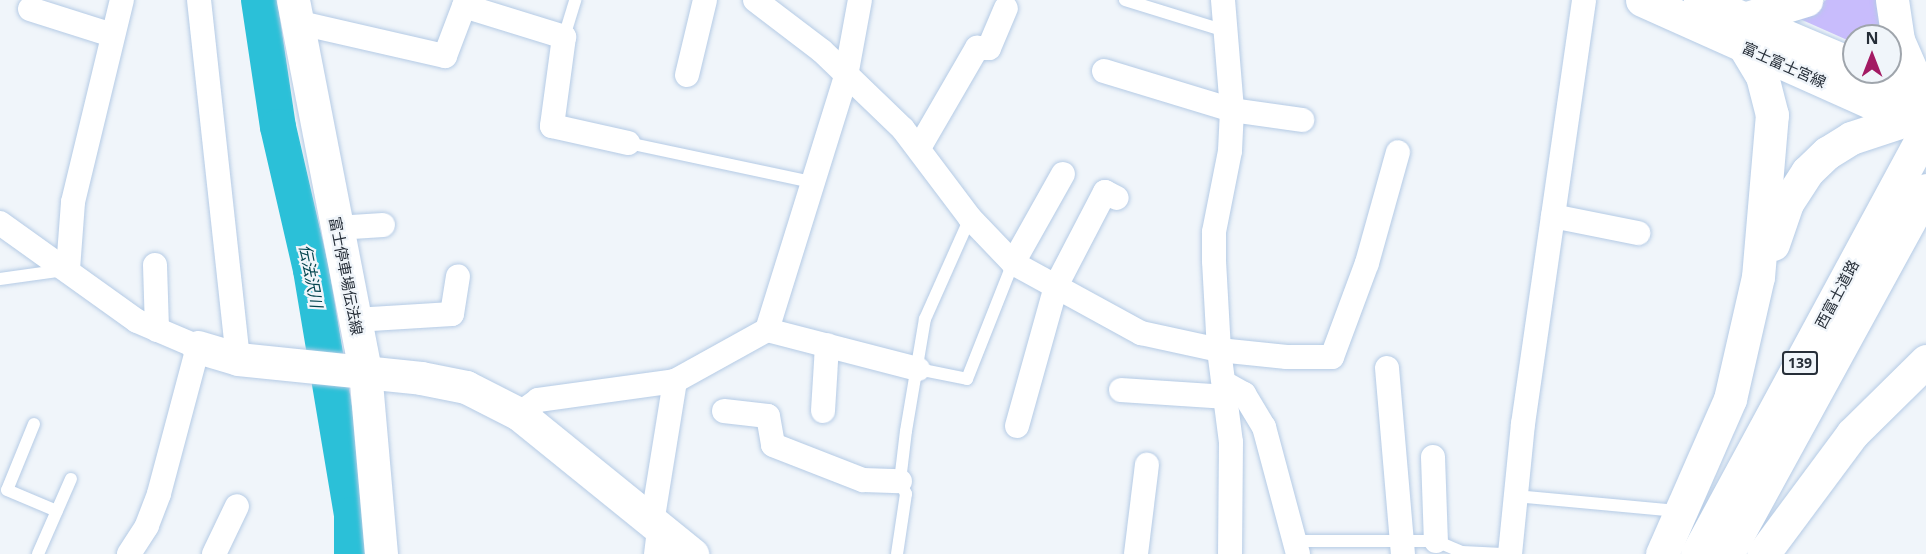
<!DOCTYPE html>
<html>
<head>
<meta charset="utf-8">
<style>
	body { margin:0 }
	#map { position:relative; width:1926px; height:554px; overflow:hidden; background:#f0f5fa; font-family:"Open Sans","Noto Sans JP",sans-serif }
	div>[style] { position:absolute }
	.green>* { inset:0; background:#c8bcfc }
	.river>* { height:36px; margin:-18px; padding:0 18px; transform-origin:18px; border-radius:18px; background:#2bc0d8 }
	.roads { filter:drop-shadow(0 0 2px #b5cbe5) drop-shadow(0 0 2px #b5cbe5) }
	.lane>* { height:12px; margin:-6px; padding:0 6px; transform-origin:6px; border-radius:6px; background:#fff }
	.street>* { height:24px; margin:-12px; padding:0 12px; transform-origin:12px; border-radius:12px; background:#fff }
	.secondary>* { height:33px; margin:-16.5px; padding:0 16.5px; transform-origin:16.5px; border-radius:16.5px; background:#fff }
	.highway>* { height:33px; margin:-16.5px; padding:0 16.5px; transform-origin:16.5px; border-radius:16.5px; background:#fff }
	span { translate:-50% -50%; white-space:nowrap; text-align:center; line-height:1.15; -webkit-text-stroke:4.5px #f0f5fa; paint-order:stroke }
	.shield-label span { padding:2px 4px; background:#f0f5fa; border:2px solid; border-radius:4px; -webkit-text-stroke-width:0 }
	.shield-label { font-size:14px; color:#262e38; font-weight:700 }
	.street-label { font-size:15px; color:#262e38 }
	.water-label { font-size:16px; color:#04454f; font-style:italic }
	.north { position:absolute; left:1842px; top:24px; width:60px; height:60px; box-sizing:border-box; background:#f0f5fa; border:2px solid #9fa5ac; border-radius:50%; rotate:0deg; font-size:16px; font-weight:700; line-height:24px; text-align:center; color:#262e38 }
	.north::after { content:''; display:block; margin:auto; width:21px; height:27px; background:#a31a63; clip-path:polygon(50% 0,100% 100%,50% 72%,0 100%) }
</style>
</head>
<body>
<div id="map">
	<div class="green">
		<div style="clip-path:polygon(1826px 0,1880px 0,1886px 36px,1854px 36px,1854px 43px,1800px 19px)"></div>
	</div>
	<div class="river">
		<div style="left:259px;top:0;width:128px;rotate:81.5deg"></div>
		<div style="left:278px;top:127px;width:147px;rotate:77deg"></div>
		<div style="left:311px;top:270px;width:248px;rotate:80.5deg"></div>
		<div style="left:352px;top:515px;width:39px;rotate:90deg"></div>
	</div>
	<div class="roads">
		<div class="lane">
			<div style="left:1125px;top:0;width:105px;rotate:17.2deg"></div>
			<div style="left:564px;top:37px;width:39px;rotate:-73deg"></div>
			<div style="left:628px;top:143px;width:187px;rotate:12deg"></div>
			<div style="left:0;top:279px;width:65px;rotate:-8deg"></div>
			<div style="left:918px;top:369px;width:50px;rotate:11.5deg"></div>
			<div style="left:967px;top:379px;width:125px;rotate:-68.4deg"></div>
			<div style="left:34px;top:424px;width:71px;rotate:112.2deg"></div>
			<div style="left:7px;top:490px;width:54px;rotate:22.8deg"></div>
			<div style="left:1516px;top:496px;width:164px;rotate:5.3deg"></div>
			<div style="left:1294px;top:541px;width:142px"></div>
			<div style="left:1436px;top:541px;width:28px;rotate:23deg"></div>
			<div style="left:1462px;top:552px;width:40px;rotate:2.9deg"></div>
			<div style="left:38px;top:554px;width:82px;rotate:-66.3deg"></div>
			<div style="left:650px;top:554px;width:26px;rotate:-83deg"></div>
			<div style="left:660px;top:554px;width:21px;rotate:-85deg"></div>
			<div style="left:897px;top:554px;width:61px;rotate:-81.5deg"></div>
			<div style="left:906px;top:494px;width:14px;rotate:-115deg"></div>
			<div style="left:900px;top:481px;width:50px;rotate:-83.2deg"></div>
			<div style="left:906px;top:431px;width:114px;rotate:-80.4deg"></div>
			<div style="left:925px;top:319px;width:111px;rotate:-66deg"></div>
		</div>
		<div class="street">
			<div style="left:199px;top:0;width:361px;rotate:83.8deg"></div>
			<div style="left:755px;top:0;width:84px;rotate:37.3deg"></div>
			<div style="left:822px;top:51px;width:112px;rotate:43.9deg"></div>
			<div style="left:903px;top:129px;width:111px;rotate:53deg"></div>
			<div style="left:970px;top:218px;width:62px;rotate:46.3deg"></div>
			<div style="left:1013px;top:263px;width:146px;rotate:28.7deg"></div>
			<div style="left:1141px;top:333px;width:80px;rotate:12.3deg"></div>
			<div style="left:1219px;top:350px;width:68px;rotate:5.9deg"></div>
			<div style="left:1287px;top:357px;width:45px"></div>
			<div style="left:1332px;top:357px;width:100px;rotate:-69.6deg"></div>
			<div style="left:1367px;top:263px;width:115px;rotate:-74.4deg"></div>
			<div style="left:1223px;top:0;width:110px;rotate:85.3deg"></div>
			<div style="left:1232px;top:110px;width:41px;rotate:92.8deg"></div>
			<div style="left:1230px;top:151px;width:83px;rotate:101.2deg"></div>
			<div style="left:1214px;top:232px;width:29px;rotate:90deg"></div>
			<div style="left:1214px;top:261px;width:89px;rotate:86.8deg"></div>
			<div style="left:1219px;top:350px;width:93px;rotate:82.6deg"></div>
			<div style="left:1231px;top:442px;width:112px;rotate:90.5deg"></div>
			<div style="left:30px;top:9px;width:86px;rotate:17.6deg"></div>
			<div style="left:296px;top:22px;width:153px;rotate:12.9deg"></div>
			<div style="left:445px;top:56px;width:53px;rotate:-69.2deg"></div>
			<div style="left:464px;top:6px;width:105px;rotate:17.2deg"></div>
			<div style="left:564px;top:37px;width:90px;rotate:97.7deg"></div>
			<div style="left:552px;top:126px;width:78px;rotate:12.6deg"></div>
			<div style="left:1104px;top:71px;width:134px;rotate:16.9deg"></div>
			<div style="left:1232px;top:110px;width:71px;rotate:8.1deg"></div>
			<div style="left:687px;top:75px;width:77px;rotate:-76.5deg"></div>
			<div style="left:919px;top:148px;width:116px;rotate:-59.9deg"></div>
			<div style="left:977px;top:48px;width:12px"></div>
			<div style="left:989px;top:48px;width:43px;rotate:-67deg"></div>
			<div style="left:1553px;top:216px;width:87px;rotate:11.3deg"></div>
			<div style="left:0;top:223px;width:168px;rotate:35.6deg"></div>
			<div style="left:137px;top:321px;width:66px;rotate:23.1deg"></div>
			<div style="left:198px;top:347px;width:152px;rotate:104.9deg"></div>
			<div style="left:159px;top:494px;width:34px;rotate:111deg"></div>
			<div style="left:147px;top:526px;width:33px;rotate:123deg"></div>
			<div style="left:336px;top:228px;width:47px;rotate:-3.7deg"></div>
			<div style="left:1013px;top:263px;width:102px;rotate:-60.7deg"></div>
			<div style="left:155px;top:265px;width:65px;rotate:88.2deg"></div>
			<div style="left:68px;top:269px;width:67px;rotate:-85.7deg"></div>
			<div style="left:73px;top:202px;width:208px;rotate:-76.4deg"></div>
			<div style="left:355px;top:320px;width:97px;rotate:-3.5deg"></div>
			<div style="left:452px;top:314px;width:38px;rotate:-81deg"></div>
			<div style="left:767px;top:330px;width:156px;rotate:14.5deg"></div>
			<div style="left:1387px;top:368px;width:187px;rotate:85.1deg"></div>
			<div style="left:1226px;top:384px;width:21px;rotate:29deg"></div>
			<div style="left:1244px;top:394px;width:39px;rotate:59deg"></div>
			<div style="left:1264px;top:427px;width:131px;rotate:75deg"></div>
			<div style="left:1121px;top:390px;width:106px;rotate:3.8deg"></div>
			<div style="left:724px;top:411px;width:44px;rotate:6.5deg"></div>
			<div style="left:768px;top:416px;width:29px;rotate:80deg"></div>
			<div style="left:773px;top:445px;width:97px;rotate:21.3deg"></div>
			<div style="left:863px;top:480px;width:37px;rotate:2deg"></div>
			<div style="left:823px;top:411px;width:66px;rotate:-86.5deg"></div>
			<div style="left:519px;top:414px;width:24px;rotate:-36deg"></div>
			<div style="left:538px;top:400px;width:138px;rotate:-7.9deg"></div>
			<div style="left:675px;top:381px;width:105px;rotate:-29deg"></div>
			<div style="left:767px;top:330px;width:266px;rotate:-72.7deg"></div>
			<div style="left:846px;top:76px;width:77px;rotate:-79.6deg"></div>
			<div style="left:1017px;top:426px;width:145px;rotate:-74.4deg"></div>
			<div style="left:1056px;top:286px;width:106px;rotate:-62.5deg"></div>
			<div style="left:1105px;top:192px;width:13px;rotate:27deg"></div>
			<div style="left:1433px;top:457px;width:84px;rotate:88deg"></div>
			<div style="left:652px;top:523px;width:144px;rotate:-80.8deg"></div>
			<div style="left:214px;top:554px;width:53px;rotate:-64.4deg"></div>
			<div style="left:1136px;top:554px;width:90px;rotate:-83deg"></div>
			<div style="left:1510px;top:554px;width:131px;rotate:-84.3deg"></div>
			<div style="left:1523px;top:424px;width:428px;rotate:-81.8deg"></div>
		</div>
		<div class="secondary">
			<div style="left:293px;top:0;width:378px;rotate:79deg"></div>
			<div style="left:365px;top:371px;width:184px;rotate:85deg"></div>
			<div style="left:1642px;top:0;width:311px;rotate:24.1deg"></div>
			<div style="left:1700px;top:0;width:167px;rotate:22.9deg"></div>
			<div style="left:1870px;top:72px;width:61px;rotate:23.2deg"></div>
			<div style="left:1773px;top:244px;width:43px;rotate:-71.1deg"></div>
			<div style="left:1787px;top:203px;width:37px;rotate:-57deg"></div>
			<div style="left:1807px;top:172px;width:28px;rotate:-44deg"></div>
			<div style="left:1827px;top:153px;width:28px;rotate:-32deg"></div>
			<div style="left:1851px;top:138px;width:71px;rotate:-18.2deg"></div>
			<div style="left:198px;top:347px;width:42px;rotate:16.7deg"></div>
			<div style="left:238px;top:359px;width:184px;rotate:5.9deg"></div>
			<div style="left:421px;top:378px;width:46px;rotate:11.3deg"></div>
			<div style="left:466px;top:387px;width:59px;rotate:27deg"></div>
			<div style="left:519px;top:414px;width:223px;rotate:39deg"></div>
			<div style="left:1662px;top:554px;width:169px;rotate:-66.3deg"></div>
			<div style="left:1730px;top:399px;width:125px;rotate:-77.1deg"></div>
			<div style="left:1758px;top:277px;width:163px;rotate:-85.1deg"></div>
			<div style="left:1772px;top:115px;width:40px;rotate:-104.4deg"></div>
			<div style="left:1762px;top:76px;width:33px;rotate:-121deg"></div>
			<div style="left:1763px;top:554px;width:149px;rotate:-53.4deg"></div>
			<div style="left:1852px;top:434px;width:104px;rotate:-44.6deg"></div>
		</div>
		<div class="highway">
			<div style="left:1892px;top:0;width:40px;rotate:81.5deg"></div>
			<div style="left:1898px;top:40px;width:70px;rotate:66.4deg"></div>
			<div style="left:1747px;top:18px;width:62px;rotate:-17deg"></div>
			<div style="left:1697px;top:554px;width:482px;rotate:-61.6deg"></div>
			<div style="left:1727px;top:554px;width:415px;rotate:-61.3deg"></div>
		</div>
	</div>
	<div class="shield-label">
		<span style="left:1800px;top:363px">139</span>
	</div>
	<div class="street-label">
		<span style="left:1784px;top:65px;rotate:24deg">富士富士宮線</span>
		<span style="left:346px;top:276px;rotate:79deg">富士停車場伝法線</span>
		<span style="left:1837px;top:294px;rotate:-62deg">西富士道路</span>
	</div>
	<div class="water-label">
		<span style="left:311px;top:276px;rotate:79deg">伝法沢川</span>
	</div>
	<div class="north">N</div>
</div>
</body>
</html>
